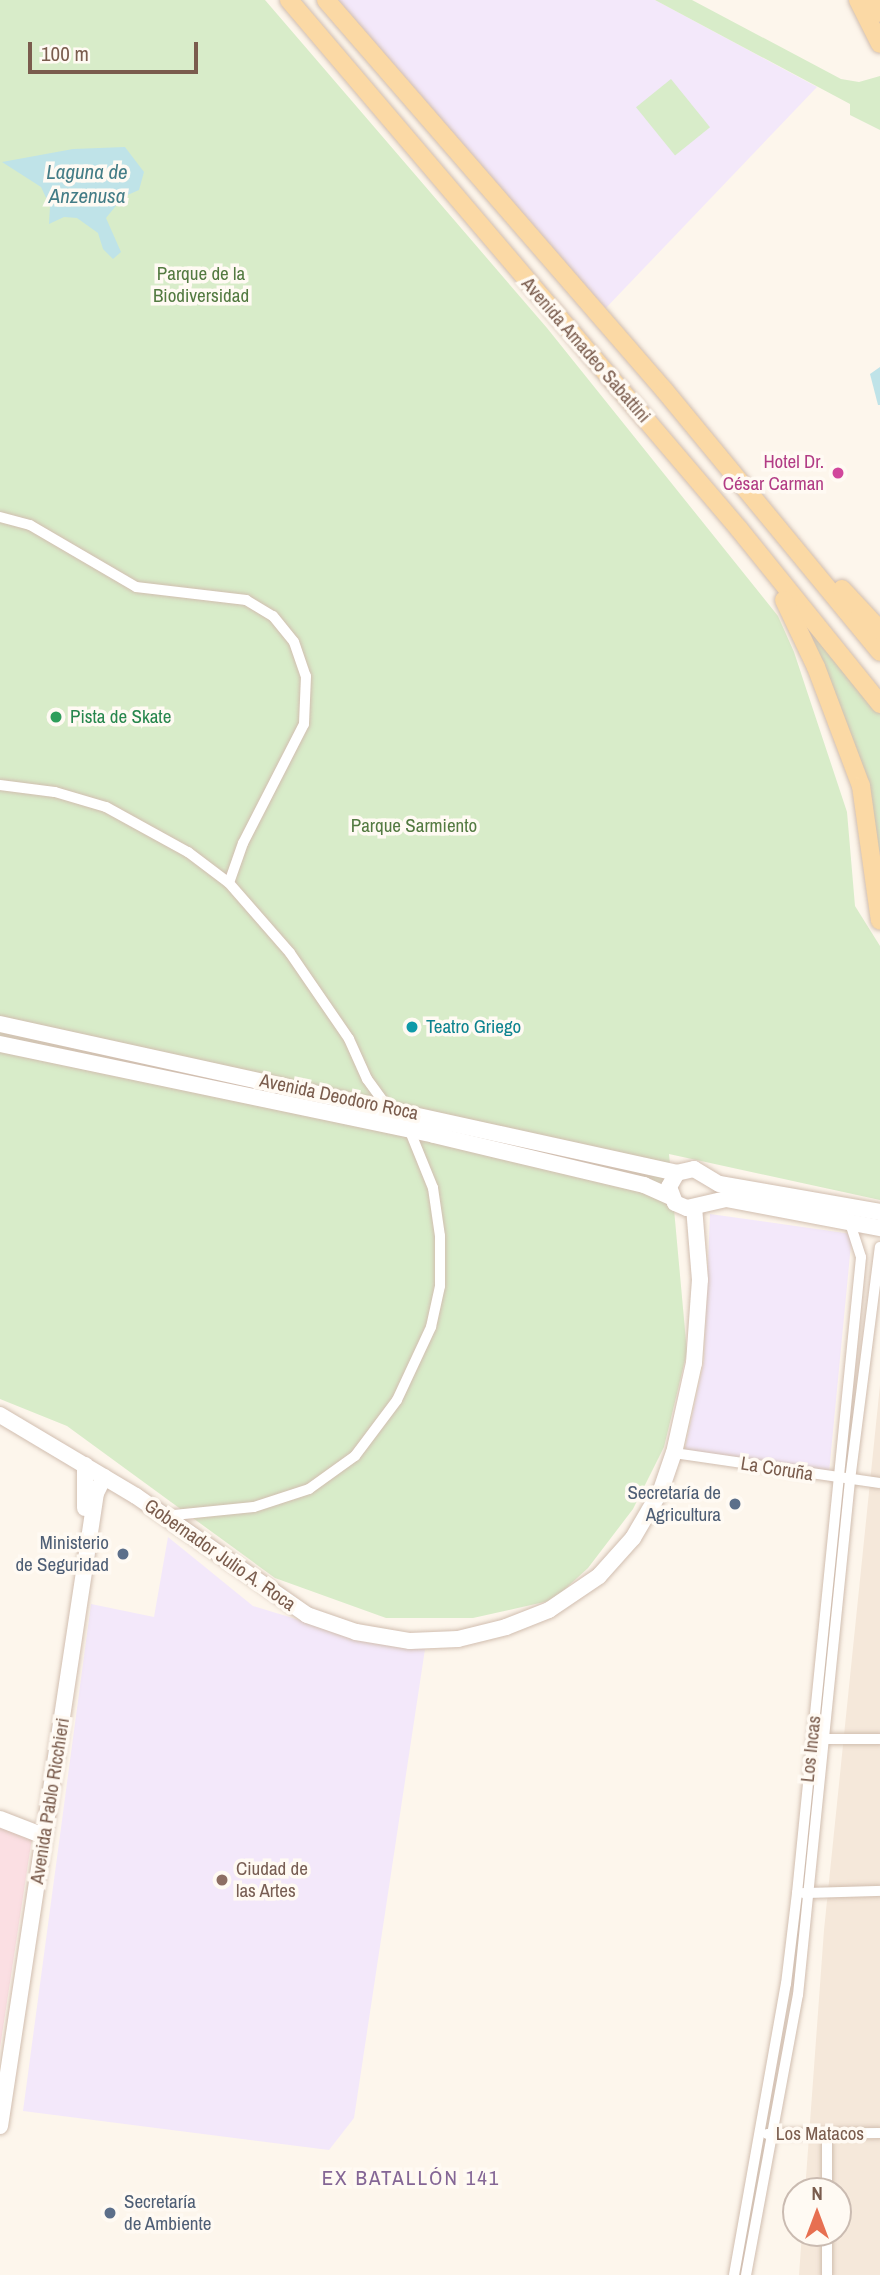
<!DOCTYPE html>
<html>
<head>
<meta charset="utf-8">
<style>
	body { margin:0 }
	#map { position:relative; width:880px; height:2275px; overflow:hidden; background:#fdf6ec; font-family:"Archivo Narrow",sans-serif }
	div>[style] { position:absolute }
	.residential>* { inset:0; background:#f5e8da }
	.education>* { inset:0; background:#f3e8fa }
	.medical>* { inset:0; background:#fbdfe3 }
	.green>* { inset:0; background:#d8ecc9; transform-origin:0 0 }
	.water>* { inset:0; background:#bfe3e8 }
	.roads { filter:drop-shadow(0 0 2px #d1beb0) drop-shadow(0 0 2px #d1beb0) }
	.street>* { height:10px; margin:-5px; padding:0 5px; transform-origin:5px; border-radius:5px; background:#fff }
	.secondary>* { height:16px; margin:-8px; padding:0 8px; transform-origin:8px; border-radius:8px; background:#fff }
	.primary>* { height:18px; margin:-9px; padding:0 9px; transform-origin:9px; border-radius:9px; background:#fbd9a5 }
	.dots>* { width:19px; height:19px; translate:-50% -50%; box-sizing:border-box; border:4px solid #fffaf3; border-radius:50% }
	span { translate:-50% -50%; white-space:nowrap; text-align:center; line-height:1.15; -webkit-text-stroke:7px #fffaf3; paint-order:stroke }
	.park-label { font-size:19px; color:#537a41 }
	.street-label { font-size:19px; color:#7a5c4d }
	.hotel-label { font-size:19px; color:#b23c85 }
	.right { translate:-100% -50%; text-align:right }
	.leisure-label { font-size:19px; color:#27864d }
	.left { translate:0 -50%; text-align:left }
	.culture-label { font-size:19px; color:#0d838f }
	.service-label { font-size:19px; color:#4e5e75 }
	.education-label { font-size:19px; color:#785e54 }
	.water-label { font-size:21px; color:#437c86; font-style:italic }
	.neighbourhood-label { font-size:21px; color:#846695; letter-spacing:2px }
	.north { position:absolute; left:782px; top:2177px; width:70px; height:70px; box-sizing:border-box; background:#fffaf3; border:2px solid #cabbb1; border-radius:50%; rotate:0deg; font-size:19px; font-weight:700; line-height:28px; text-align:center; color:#7a5c4d }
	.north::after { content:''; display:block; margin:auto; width:24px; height:32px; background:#e76f51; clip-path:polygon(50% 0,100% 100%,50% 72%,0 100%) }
	.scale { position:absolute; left:28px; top:42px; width:170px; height:32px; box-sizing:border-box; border:4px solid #7a5c4d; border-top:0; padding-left:9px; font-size:21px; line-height:24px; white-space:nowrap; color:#7a5c4d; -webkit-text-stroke:5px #fffaf3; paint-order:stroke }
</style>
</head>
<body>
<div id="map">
	<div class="residential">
		<div style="clip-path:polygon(880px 1385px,880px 2275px,799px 2275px,802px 2233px,838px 2233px,838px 2191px,805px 2191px,824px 1930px)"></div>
	</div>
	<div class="education">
		<div style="clip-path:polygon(336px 0,655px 0,817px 87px,604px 310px)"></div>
		<div style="clip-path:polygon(710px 1214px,852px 1234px,829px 1473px,684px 1453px,704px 1361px)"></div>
		<div style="clip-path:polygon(168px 1537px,253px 1606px,365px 1640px,425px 1649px,354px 2118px,329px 2150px,23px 2111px,91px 1604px,154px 1617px)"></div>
	</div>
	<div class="medical">
		<div style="clip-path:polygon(0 1825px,32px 1838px,0 2048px)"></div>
	</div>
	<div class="green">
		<div style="clip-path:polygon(0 0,265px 0,547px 328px,778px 616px,794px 652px,847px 812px,855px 906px,880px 946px,880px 1200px,669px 1154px,687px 1352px,664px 1447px,633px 1509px,588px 1568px,553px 1600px,473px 1618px,386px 1618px,275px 1578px,67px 1426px,0 1399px)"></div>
		<div style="clip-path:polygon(655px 0,692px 0,841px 79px,859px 82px,880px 76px,880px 130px,850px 115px,850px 104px)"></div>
		<div style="left:671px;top:79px;width:62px;height:45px;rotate:51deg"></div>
		<div style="clip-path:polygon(793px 605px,880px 711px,880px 851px,875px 861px,870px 815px)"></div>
	</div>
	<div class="water">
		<div style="clip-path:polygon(125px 147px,144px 172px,139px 190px,123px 197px,106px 218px,121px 252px,113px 259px,103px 249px,98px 233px,77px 218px,64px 217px,49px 224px,50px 206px,41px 187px,2px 162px,73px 149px)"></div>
		<div style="clip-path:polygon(880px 367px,880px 405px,878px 405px,870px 374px)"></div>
	</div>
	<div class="roads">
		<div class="street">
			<div style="left:0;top:517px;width:31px;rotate:15deg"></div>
			<div style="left:30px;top:525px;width:123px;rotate:30.3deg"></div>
			<div style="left:136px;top:587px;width:111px;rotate:6.7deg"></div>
			<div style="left:246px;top:600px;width:31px;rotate:31deg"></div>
			<div style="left:273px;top:616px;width:33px;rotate:51deg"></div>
			<div style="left:294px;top:642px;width:36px;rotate:71deg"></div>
			<div style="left:306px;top:676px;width:48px;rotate:92.4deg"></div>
			<div style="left:304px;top:724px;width:134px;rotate:117.1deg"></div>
			<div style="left:243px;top:843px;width:42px;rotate:109.3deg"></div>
			<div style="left:0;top:785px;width:55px;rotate:7.3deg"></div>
			<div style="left:55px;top:792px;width:53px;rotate:16.4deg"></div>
			<div style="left:106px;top:807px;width:94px;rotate:28.8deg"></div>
			<div style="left:188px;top:852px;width:51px;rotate:37.1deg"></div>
			<div style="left:229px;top:883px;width:93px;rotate:48.9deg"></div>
			<div style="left:290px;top:953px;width:104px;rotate:55.5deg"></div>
			<div style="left:349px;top:1039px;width:44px;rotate:65.8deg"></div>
			<div style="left:367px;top:1079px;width:39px;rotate:54deg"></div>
			<div style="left:674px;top:1453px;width:208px;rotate:8.3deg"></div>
			<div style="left:164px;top:1516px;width:90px;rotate:-5.7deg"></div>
			<div style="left:254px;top:1507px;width:58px;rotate:-18.1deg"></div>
			<div style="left:309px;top:1489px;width:57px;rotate:-35.7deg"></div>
			<div style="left:355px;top:1456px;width:70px;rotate:-53.1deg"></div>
			<div style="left:397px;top:1400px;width:81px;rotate:-65deg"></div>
			<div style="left:431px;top:1327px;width:42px;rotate:-77.6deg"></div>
			<div style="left:440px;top:1286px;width:50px;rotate:-90deg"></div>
			<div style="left:440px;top:1236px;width:49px;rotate:-98.3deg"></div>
			<div style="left:433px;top:1188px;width:64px;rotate:-112.1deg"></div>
			<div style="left:820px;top:1739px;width:60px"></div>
			<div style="left:803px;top:1893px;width:77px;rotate:-1.5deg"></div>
			<div style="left:827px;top:2133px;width:58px;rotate:90deg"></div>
			<div style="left:767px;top:2134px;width:113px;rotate:-0.5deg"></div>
			<div style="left:827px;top:2233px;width:42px;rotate:90deg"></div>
			<div style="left:734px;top:2275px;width:296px;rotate:-79.9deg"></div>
			<div style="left:786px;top:1984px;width:92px;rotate:-83.1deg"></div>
			<div style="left:797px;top:1893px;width:639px;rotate:-84.25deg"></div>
			<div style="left:861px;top:1257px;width:36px;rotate:-108deg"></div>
			<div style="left:746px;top:2275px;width:285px;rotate:-79.5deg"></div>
			<div style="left:798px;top:1995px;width:518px;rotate:-84.23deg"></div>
			<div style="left:850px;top:1480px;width:235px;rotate:-82.7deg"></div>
		</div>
		<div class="secondary">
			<div style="left:0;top:1024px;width:693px;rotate:12.41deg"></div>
			<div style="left:0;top:1044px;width:443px;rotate:11.8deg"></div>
			<div style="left:434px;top:1135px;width:216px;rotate:13.4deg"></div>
			<div style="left:644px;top:1185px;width:30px;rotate:24deg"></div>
			<div style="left:880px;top:1212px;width:163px;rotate:-170.1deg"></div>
			<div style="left:719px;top:1184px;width:29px;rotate:-149deg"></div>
			<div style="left:694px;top:1169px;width:17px;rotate:167deg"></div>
			<div style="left:677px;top:1173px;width:16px;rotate:120deg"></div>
			<div style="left:669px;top:1187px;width:17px;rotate:69deg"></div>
			<div style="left:675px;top:1203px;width:13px;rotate:23deg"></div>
			<div style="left:687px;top:1208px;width:40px;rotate:-13deg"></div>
			<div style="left:726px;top:1199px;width:157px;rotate:10.7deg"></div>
			<div style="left:0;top:1415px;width:158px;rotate:30.8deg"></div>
			<div style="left:136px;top:1496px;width:208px;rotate:34.8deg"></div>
			<div style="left:307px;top:1615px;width:52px;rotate:19.1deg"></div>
			<div style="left:356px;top:1632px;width:55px;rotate:9.5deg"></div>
			<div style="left:410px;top:1641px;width:48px;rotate:-2.4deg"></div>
			<div style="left:458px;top:1639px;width:49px;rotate:-14deg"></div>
			<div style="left:506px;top:1627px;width:46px;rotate:-21.6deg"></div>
			<div style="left:549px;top:1610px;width:60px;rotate:-34.2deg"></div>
			<div style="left:599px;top:1576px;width:51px;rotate:-48.2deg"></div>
			<div style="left:633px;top:1538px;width:56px;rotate:-59.7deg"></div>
			<div style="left:661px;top:1490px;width:39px;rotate:-71deg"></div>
			<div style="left:674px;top:1453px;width:92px;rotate:-77.5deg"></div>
			<div style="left:694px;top:1363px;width:83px;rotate:-85.9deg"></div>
			<div style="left:700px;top:1280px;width:73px;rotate:-94.7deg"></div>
			<div style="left:85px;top:1465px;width:43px;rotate:90deg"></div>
			<div style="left:0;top:1819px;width:47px;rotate:21.1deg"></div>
			<div style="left:0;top:2126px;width:640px;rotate:-81.38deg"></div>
			<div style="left:96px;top:1493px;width:18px;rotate:-63deg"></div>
		</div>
		<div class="primary">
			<div style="left:289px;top:0;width:695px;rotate:49.61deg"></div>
			<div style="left:739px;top:529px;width:225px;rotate:51.1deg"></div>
			<div style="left:326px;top:0;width:517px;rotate:49.07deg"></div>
			<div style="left:665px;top:391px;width:338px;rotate:50.5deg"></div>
			<div style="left:858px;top:0;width:49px;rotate:63.4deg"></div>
			<div style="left:874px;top:0;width:14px;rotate:65deg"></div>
			<div style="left:842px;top:589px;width:56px;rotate:47.2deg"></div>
			<div style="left:784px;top:600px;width:74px;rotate:64.5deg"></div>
			<div style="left:816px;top:667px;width:127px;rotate:69.3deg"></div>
			<div style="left:861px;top:786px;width:136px;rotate:82deg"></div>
		</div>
	</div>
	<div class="dots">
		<div style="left:838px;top:473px;background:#d1479c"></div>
		<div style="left:56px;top:717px;background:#2e9e5b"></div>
		<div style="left:412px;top:1027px;background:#0f9aa8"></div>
		<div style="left:735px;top:1504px;background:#5c6f8a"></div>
		<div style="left:123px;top:1554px;background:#5c6f8a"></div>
		<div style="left:222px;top:1880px;background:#8d6e63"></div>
		<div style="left:110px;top:2213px;background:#5c6f8a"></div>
	</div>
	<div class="park-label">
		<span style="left:201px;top:285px">Parque de la<br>Biodiversidad</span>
		<span style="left:414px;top:826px">Parque Sarmiento</span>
	</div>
	<div class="street-label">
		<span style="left:586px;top:350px;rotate:49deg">Avenida Amadeo Sabattini</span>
		<span style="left:339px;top:1097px;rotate:12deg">Avenida Deodoro Roca</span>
		<span style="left:777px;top:1469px;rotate:9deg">La Coruña</span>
		<span style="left:220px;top:1555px;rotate:35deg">Gobernador Julio A. Roca</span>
		<span style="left:811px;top:1749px;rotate:-84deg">Los Incas</span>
		<span style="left:50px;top:1801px;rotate:-81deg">Avenida Pablo Ricchieri</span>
		<span style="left:820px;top:2134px">Los Matacos</span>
	</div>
	<div class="hotel-label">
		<span class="right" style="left:824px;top:473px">Hotel Dr.<br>César Carman</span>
	</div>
	<div class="leisure-label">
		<span class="left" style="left:70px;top:717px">Pista de Skate</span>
	</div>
	<div class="culture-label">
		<span class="left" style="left:426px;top:1027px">Teatro Griego</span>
	</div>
	<div class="service-label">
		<span class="right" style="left:721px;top:1504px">Secretaría de<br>Agricultura</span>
		<span class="right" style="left:109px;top:1554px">Ministerio<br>de Seguridad</span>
		<span class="left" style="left:124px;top:2213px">Secretaría<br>de Ambiente</span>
	</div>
	<div class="education-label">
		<span class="left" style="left:236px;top:1880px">Ciudad de<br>las Artes</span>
	</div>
	<div class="water-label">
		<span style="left:87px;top:184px">Laguna de<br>Anzenusa</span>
	</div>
	<div class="neighbourhood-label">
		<span style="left:411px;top:2178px">EX BATALLÓN 141</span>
	</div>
	<div class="north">N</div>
	<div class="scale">100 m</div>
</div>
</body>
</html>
